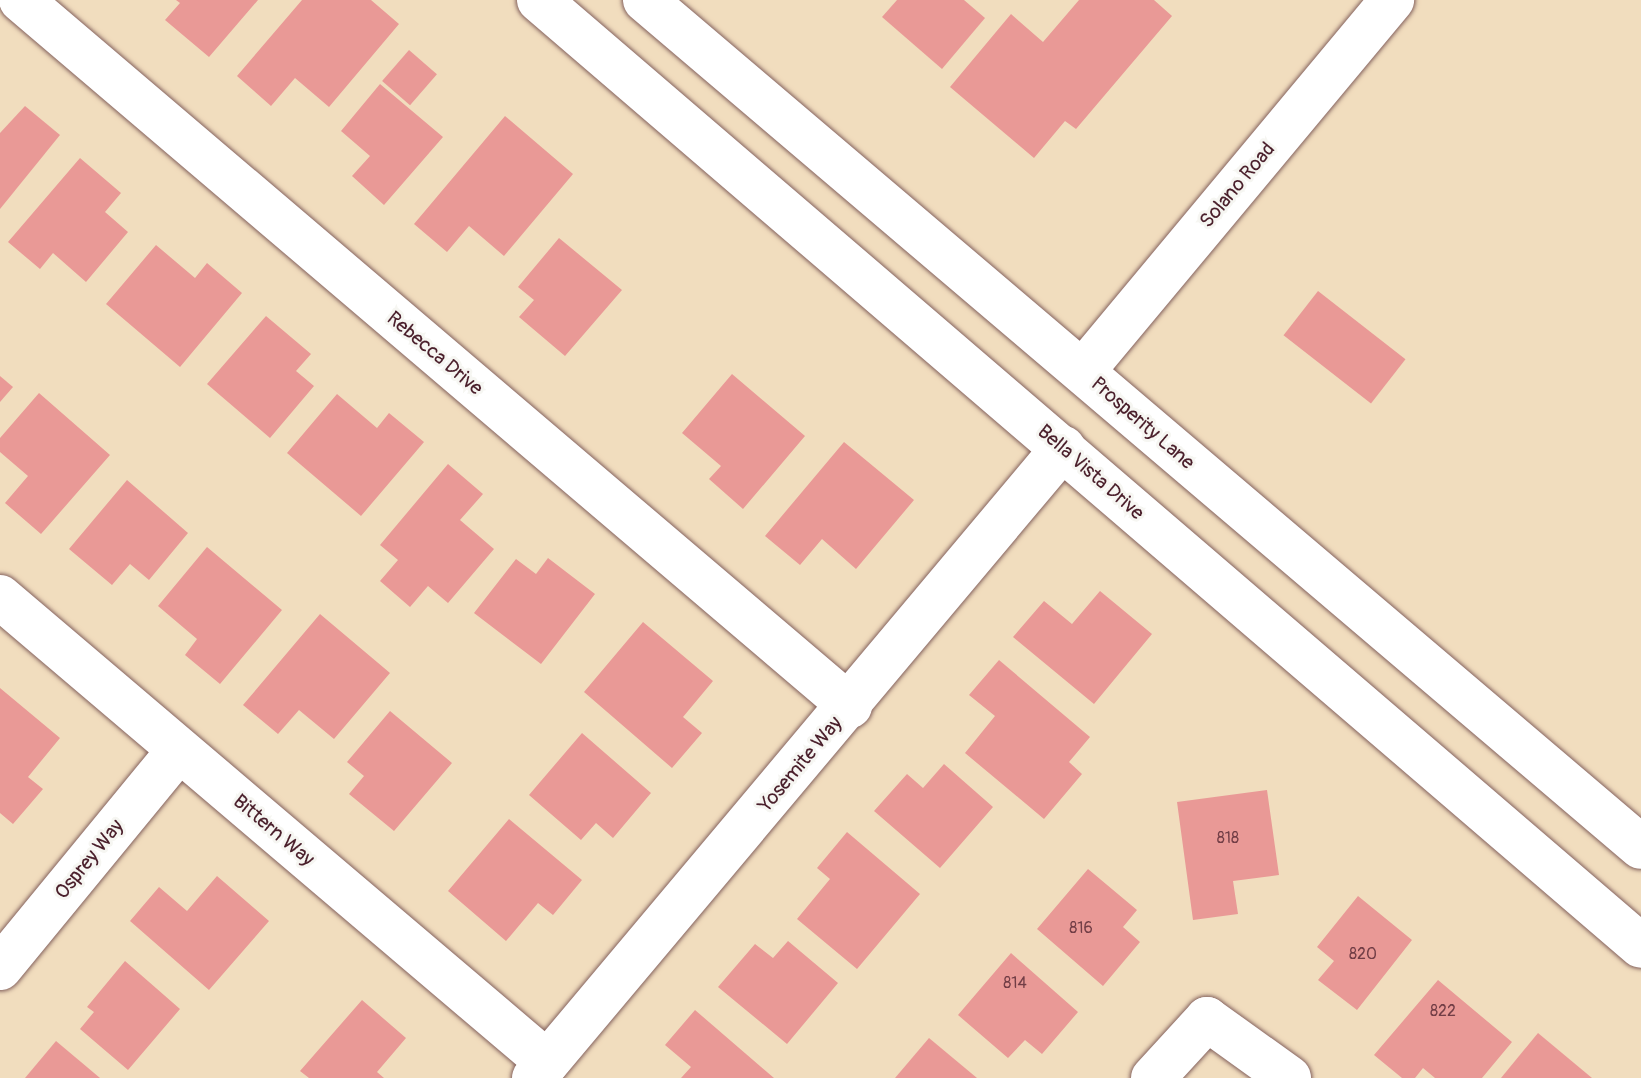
<!DOCTYPE html>
<html>
<head>
<meta charset="utf-8">
<style>
	body { margin:0 }
	#map { position:relative; width:1641px; height:1078px; overflow:hidden; background:#f1ddbe; font-family:Pangolin,sans-serif }
	div>[style] { position:absolute }
	.building>* { inset:0; background:#e99996; transform-origin:0 0 }
	.roads { filter:drop-shadow(0 0 2px #84625e) drop-shadow(0 0 2px #84625e) }
	.minor>* { height:44px; margin:-22px; padding:0 22px; transform-origin:22px; border-radius:22px; background:#fff }
	span { translate:-50% -50%; white-space:nowrap; text-align:center; line-height:1.15; -webkit-text-stroke:6px #f6f6f2; paint-order:stroke }
	.number-label { font-size:16px; color:#723e46 }
	.number-label span { -webkit-text-stroke-width:0 }
	.street-label { font-size:20px; color:#4a1f2b }
</style>
</head>
<body>
<div id="map">
	<div class="building">
		<div style="clip-path:polygon(176px 0,258px 0,209px 57px,165px 20px,180px 3px)"></div>
		<div style="clip-path:polygon(302px 0,371px 0,399px 24px,329px 107px,295px 78px,271px 106px,237px 76px)"></div>
		<div style="clip-path:polygon(897px 0,964px 0,985px 18px,942px 69px,882px 17px)"></div>
		<div style="clip-path:polygon(1079px 0,1154px 0,1172px 16px,1076px 129px,1065px 121px,1034px 158px,950px 87px,1011px 14px,1043px 42px)"></div>
		<div style="left:409px;top:50px;width:37px;height:41px;rotate:41deg"></div>
		<div style="clip-path:polygon(380px 84px,443px 137px,384px 205px,352px 176px,370px 156px,341px 131px)"></div>
		<div style="clip-path:polygon(25px 106px,60px 135px,0 209px,0 133px)"></div>
		<div style="clip-path:polygon(505px 116px,573px 174px,504px 256px,469px 226px,447px 252px,414px 224px)"></div>
		<div style="clip-path:polygon(80px 158px,121px 193px,105px 212px,128px 232px,86px 282px,53px 253px,40px 269px,8px 242px)"></div>
		<div style="clip-path:polygon(559px 238px,622px 290px,565px 356px,519px 317px,534px 300px,518px 287px)"></div>
		<div style="clip-path:polygon(156px 245px,195px 278px,207px 263px,242px 293px,180px 367px,106px 304px)"></div>
		<div style="left:1318px;top:291px;width:111px;height:56px;rotate:38deg"></div>
		<div style="clip-path:polygon(266px 316px,311px 354px,296px 371px,314px 386px,270px 438px,207px 384px)"></div>
		<div style="clip-path:polygon(732px 374px,805px 436px,743px 509px,709px 479px,721px 466px,682px 433px)"></div>
		<div style="clip-path:polygon(0 376px,13px 387px,0 402px)"></div>
		<div style="clip-path:polygon(39px 393px,110px 455px,41px 534px,5px 503px,28px 476px,0 452px,0 438px)"></div>
		<div style="clip-path:polygon(337px 394px,377px 428px,389px 413px,424px 442px,361px 516px,287px 453px)"></div>
		<div style="clip-path:polygon(844px 442px,914px 500px,856px 569px,822px 539px,800px 565px,765px 536px)"></div>
		<div style="clip-path:polygon(448px 464px,483px 494px,460px 520px,494px 549px,448px 603px,428px 586px,410px 607px,380px 581px,398px 560px,380px 545px)"></div>
		<div style="clip-path:polygon(127px 480px,188px 533px,149px 580px,130px 564px,112px 585px,69px 549px)"></div>
		<div style="clip-path:polygon(207px 547px,282px 610px,220px 684px,185px 655px,197px 639px,158px 606px)"></div>
		<div style="clip-path:polygon(548px 558px,595px 594px,541px 664px,474px 613px,516px 559px,536px 574px)"></div>
		<div style="clip-path:polygon(1100px 591px,1152px 634px,1094px 704px,1013px 637px,1044px 601px,1072px 624px)"></div>
		<div style="clip-path:polygon(320px 614px,390px 673px,334px 739px,299px 710px,278px 734px,243px 705px)"></div>
		<div style="clip-path:polygon(643px 622px,713px 681px,683px 717px,702px 733px,672px 768px,584px 692px)"></div>
		<div style="clip-path:polygon(999px 660px,1090px 737px,1069px 762px,1082px 774px,1044px 819px,965px 753px,995px 716px,969px 695px)"></div>
		<div style="clip-path:polygon(0 688px,60px 738px,28px 777px,43px 789px,13px 824px,0 813px)"></div>
		<div style="clip-path:polygon(390px 711px,452px 763px,394px 831px,349px 794px,364px 776px,347px 762px)"></div>
		<div style="clip-path:polygon(582px 733px,651px 793px,613px 838px,596px 823px,581px 840px,529px 795px)"></div>
		<div style="clip-path:polygon(944px 764px,993px 807px,940px 868px,874px 811px,907px 774px,923px 788px)"></div>
		<div style="clip-path:polygon(1267px 790px,1279px 875px,1233px 881px,1238px 914px,1193px 920px,1177px 802px)"></div>
		<div style="clip-path:polygon(509px 819px,582px 880px,553px 915px,538px 903px,506px 941px,448px 891px)"></div>
		<div style="clip-path:polygon(847px 832px,920px 894px,857px 969px,797px 919px,830px 879px,817px 868px)"></div>
		<div style="clip-path:polygon(1088px 869px,1137px 910px,1123px 927px,1140px 942px,1103px 986px,1037px 929px)"></div>
		<div style="clip-path:polygon(217px 876px,269px 921px,209px 990px,130px 921px,159px 887px,187px 911px)"></div>
		<div style="clip-path:polygon(1358px 896px,1412px 940px,1357px 1010px,1318px 980px,1334px 961px,1317px 947px)"></div>
		<div style="clip-path:polygon(788px 941px,838px 983px,787px 1044px,718px 987px,755px 944px,773px 958px)"></div>
		<div style="clip-path:polygon(1011px 953px,1078px 1012px,1042px 1054px,1025px 1040px,1008px 1058px,958px 1015px)"></div>
		<div style="clip-path:polygon(125px 961px,180px 1009px,128px 1070px,80px 1029px,94px 1012px,87px 1007px)"></div>
		<div style="clip-path:polygon(1438px 980px,1512px 1042px,1482px 1078px,1435px 1078px,1423px 1068px,1415px 1078px,1402px 1078px,1374px 1055px)"></div>
		<div style="clip-path:polygon(362px 1000px,406px 1038px,377px 1072px,384px 1078px,309px 1078px,300px 1071px)"></div>
		<div style="clip-path:polygon(695px 1010px,774px 1078px,681px 1078px,691px 1067px,665px 1045px)"></div>
		<div style="clip-path:polygon(1538px 1033px,1592px 1078px,1501px 1078px)"></div>
		<div style="clip-path:polygon(929px 1038px,977px 1078px,895px 1078px)"></div>
		<div style="clip-path:polygon(56px 1041px,100px 1078px,25px 1078px)"></div>
	</div>
	<div class="roads">
		<div class="minor">
			<div style="left:21px;top:0;width:1089px;rotate:40.42deg"></div>
			<div style="left:539px;top:0;width:1452px;rotate:40.64deg"></div>
			<div style="left:645px;top:0;width:1307px;rotate:40.38deg"></div>
			<div style="left:1083px;top:371px;width:483px;rotate:-50.2deg"></div>
			<div style="left:0;top:597px;width:718px;rotate:40.37deg"></div>
			<div style="left:0;top:968px;width:282px;rotate:-50.6deg"></div>
			<div style="left:534px;top:1078px;width:823px;rotate:-49.98deg"></div>
			<div style="left:1153px;top:1078px;width:80px;rotate:-47.5deg"></div>
			<div style="left:1207px;top:1019px;width:101px;rotate:35.7deg"></div>
		</div>
	</div>
	<div class="number-label">
		<span style="left:1228px;top:838px">818</span>
		<span style="left:1081px;top:928px">816</span>
		<span style="left:1363px;top:954px">820</span>
		<span style="left:1015px;top:983px">814</span>
		<span style="left:1443px;top:1011px">822</span>
	</div>
	<div class="street-label">
		<span style="left:1237px;top:185px;rotate:-50deg">Solano Road</span>
		<span style="left:435px;top:353px;rotate:40deg">Rebecca Drive</span>
		<span style="left:1143px;top:423px;rotate:41deg">Prosperity Lane</span>
		<span style="left:1091px;top:472px;rotate:41deg">Bella Vista Drive</span>
		<span style="left:800px;top:764px;rotate:-50deg">Yosemite Way</span>
		<span style="left:274px;top:830px;rotate:40deg">Bittern Way</span>
		<span style="left:89px;top:859px;rotate:-51deg">Osprey Way</span>
	</div>
</div>
</body>
</html>
